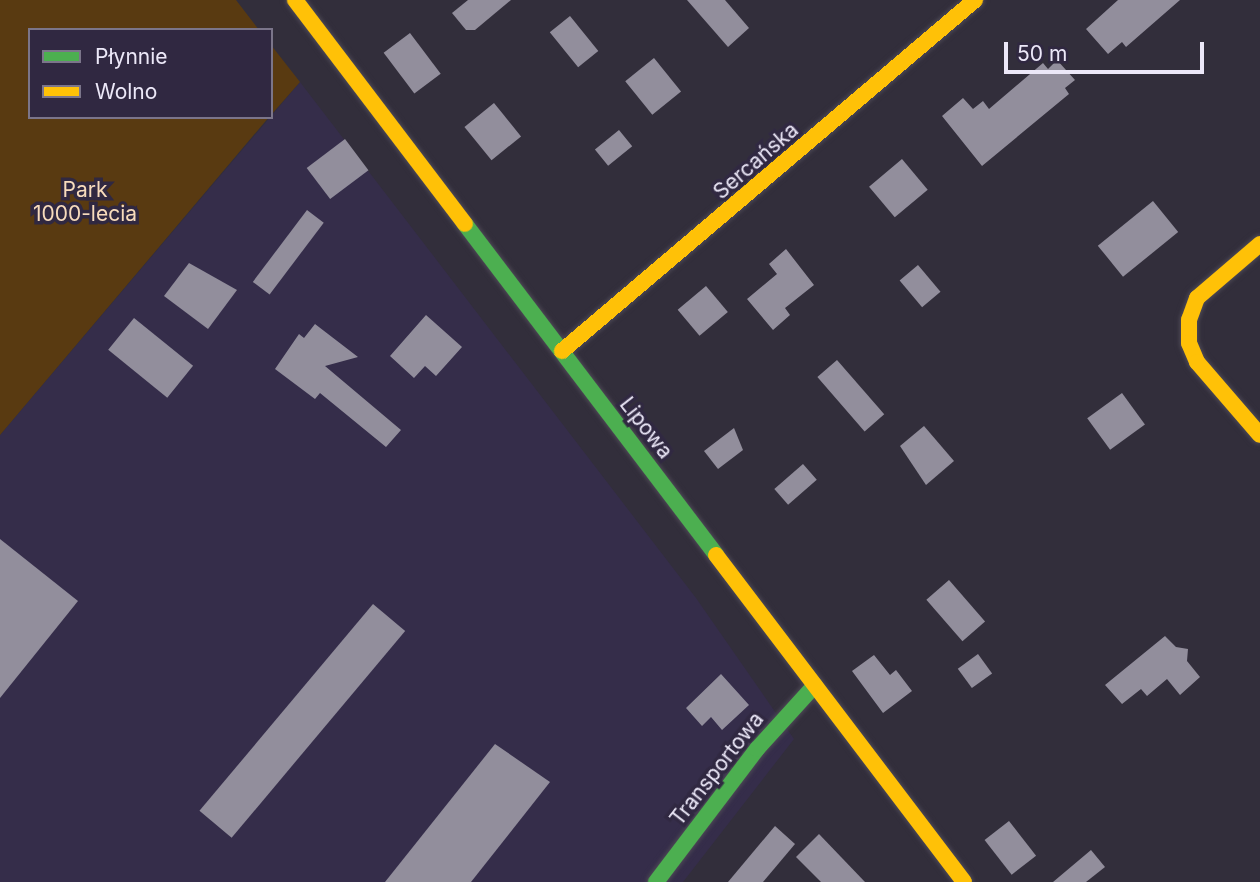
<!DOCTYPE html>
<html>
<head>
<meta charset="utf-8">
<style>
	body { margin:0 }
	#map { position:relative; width:1260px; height:882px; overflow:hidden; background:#322e3b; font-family:Inter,sans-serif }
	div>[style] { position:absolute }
	.built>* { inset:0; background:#352d4a }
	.green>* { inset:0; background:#593a11 }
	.building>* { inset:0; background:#928e9c; transform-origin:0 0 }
	.roads { filter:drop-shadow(0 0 2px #4d4955) drop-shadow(0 0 2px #4d4955) }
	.fast>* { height:16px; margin:-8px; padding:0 8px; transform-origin:8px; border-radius:8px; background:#4caf50 }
	.slow>* { height:16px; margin:-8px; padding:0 8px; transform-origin:8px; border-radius:8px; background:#ffc107 }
	span { translate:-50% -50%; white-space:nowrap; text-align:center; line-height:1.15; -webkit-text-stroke:7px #302841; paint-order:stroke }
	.street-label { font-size:21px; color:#ece8f8 }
	.park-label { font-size:21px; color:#f7dbbc }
	.legend { position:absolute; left:28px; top:28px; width:245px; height:91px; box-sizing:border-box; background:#302841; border:2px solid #7b758a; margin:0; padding:9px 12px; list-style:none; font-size:21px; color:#ece8f8 }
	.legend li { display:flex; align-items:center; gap:14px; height:35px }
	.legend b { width:35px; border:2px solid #7b758a }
	.scale { position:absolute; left:1004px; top:42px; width:200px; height:32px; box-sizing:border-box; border:4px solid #ece8f8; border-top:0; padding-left:9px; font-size:21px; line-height:24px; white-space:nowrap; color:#ece8f8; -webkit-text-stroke:5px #302841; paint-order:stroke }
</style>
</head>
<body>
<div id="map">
	<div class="built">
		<div style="clip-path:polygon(300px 82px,696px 598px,794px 739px,683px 882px,0 882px,0 435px)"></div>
	</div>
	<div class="green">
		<div style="clip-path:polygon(0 0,236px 0,259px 30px,30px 30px,30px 117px,269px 117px,0 435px)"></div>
		<div style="clip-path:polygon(271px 45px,300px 82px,271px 115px)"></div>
	</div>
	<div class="building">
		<div style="clip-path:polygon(468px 0,511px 0,475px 30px,466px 30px,452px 13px)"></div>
		<div style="clip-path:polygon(687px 0,725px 0,749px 28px,728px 47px)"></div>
		<div style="clip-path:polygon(1118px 0,1180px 0,1126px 47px,1122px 42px,1108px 54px,1086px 29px)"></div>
		<div style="left:570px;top:16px;width:45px;height:26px;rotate:51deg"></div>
		<div style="left:410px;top:33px;width:51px;height:33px;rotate:53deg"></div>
		<div style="left:654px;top:58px;width:43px;height:37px;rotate:51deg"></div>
		<div style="clip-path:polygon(1057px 60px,1075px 80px,1065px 88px,1069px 94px,982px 166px,942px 116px,963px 98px,973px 109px,983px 101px,989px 109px,1043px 63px,1048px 69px)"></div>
		<div style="left:494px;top:103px;width:43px;height:38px;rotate:51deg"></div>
		<div style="left:619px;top:130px;width:21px;height:31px;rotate:51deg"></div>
		<div style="left:345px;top:139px;width:39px;height:48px;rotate:53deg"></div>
		<div style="left:902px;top:159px;width:40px;height:43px;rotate:50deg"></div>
		<div style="left:1153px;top:201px;width:40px;height:71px;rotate:51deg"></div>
		<div style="left:307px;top:210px;width:21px;height:90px;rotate:37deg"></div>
		<div style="clip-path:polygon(786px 249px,814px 285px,785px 308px,790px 315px,773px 330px,747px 299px,777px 274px,769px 264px)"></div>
		<div style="clip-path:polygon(189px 263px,237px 290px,208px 329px,164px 296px)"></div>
		<div style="left:918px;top:265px;width:35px;height:24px;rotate:50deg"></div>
		<div style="left:706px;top:286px;width:34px;height:37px;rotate:50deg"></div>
		<div style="clip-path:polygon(426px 315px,462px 347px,436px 376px,425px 366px,414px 378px,390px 356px)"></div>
		<div style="left:134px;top:318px;width:76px;height:41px;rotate:39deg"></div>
		<div style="clip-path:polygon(315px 324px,358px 357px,325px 366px,401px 430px,386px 447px,320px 393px,315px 399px,275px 369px,299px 334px,304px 338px)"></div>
		<div style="left:837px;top:360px;width:72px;height:26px;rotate:49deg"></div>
		<div style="left:1122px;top:393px;width:39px;height:43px;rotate:54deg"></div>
		<div style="clip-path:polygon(924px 426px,954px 461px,926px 485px,900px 446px)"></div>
		<div style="clip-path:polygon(734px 428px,743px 450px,718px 469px,704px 451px)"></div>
		<div style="left:803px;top:464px;width:21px;height:38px;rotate:49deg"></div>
		<div style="clip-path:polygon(0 539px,78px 601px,0 698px)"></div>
		<div style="left:949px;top:580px;width:55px;height:30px;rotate:49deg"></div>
		<div style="left:373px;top:604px;width:42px;height:270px;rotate:40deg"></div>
		<div style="clip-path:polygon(1165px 636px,1176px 647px,1188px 649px,1187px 661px,1200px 677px,1180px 695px,1167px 679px,1147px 696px,1141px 689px,1122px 704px,1105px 685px)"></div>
		<div style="left:978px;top:654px;width:24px;height:25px;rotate:54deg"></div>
		<div style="clip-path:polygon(874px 655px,890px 675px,896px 670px,912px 691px,883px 713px,852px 671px)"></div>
		<div style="clip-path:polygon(721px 674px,749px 705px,722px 730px,711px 717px,702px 726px,686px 708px)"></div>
		<div style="clip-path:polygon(495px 744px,550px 782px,471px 882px,385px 882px)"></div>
		<div style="left:1009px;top:821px;width:44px;height:31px;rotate:52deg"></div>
		<div style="clip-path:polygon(775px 826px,795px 844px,763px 882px,728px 882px)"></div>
		<div style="clip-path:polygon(819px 834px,865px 882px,821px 882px,796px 857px)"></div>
		<div style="clip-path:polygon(1091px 850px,1105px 867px,1086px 882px,1053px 882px)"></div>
	</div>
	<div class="roads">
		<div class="fast">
			<div style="left:465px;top:224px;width:415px;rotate:52.8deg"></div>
			<div style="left:656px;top:882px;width:167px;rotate:-52.8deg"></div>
			<div style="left:757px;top:749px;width:86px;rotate:-47.8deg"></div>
		</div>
		<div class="slow">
			<div style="left:295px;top:0;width:281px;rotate:52.8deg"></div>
			<div style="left:1260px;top:244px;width:83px;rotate:139.4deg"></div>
			<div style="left:1197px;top:298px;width:23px;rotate:110deg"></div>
			<div style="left:1189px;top:320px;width:23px;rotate:90deg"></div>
			<div style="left:1189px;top:343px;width:21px;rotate:67deg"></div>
			<div style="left:1197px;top:362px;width:96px;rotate:49.2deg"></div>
			<div style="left:562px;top:351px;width:542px;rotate:-40.36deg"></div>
			<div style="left:716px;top:555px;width:410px;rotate:52.8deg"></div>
		</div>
	</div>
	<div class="street-label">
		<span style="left:756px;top:161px;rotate:-41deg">Sercańska</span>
		<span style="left:646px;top:428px;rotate:52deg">Lipowa</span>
		<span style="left:717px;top:769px;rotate:-52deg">Transportowa</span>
	</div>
	<div class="park-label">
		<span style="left:85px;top:202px">Park<br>1000-lecia</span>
	</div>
	<ul class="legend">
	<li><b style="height:9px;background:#4caf50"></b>Płynnie</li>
	<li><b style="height:9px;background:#ffc107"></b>Wolno</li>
	</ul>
	<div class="scale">50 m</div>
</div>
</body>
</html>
